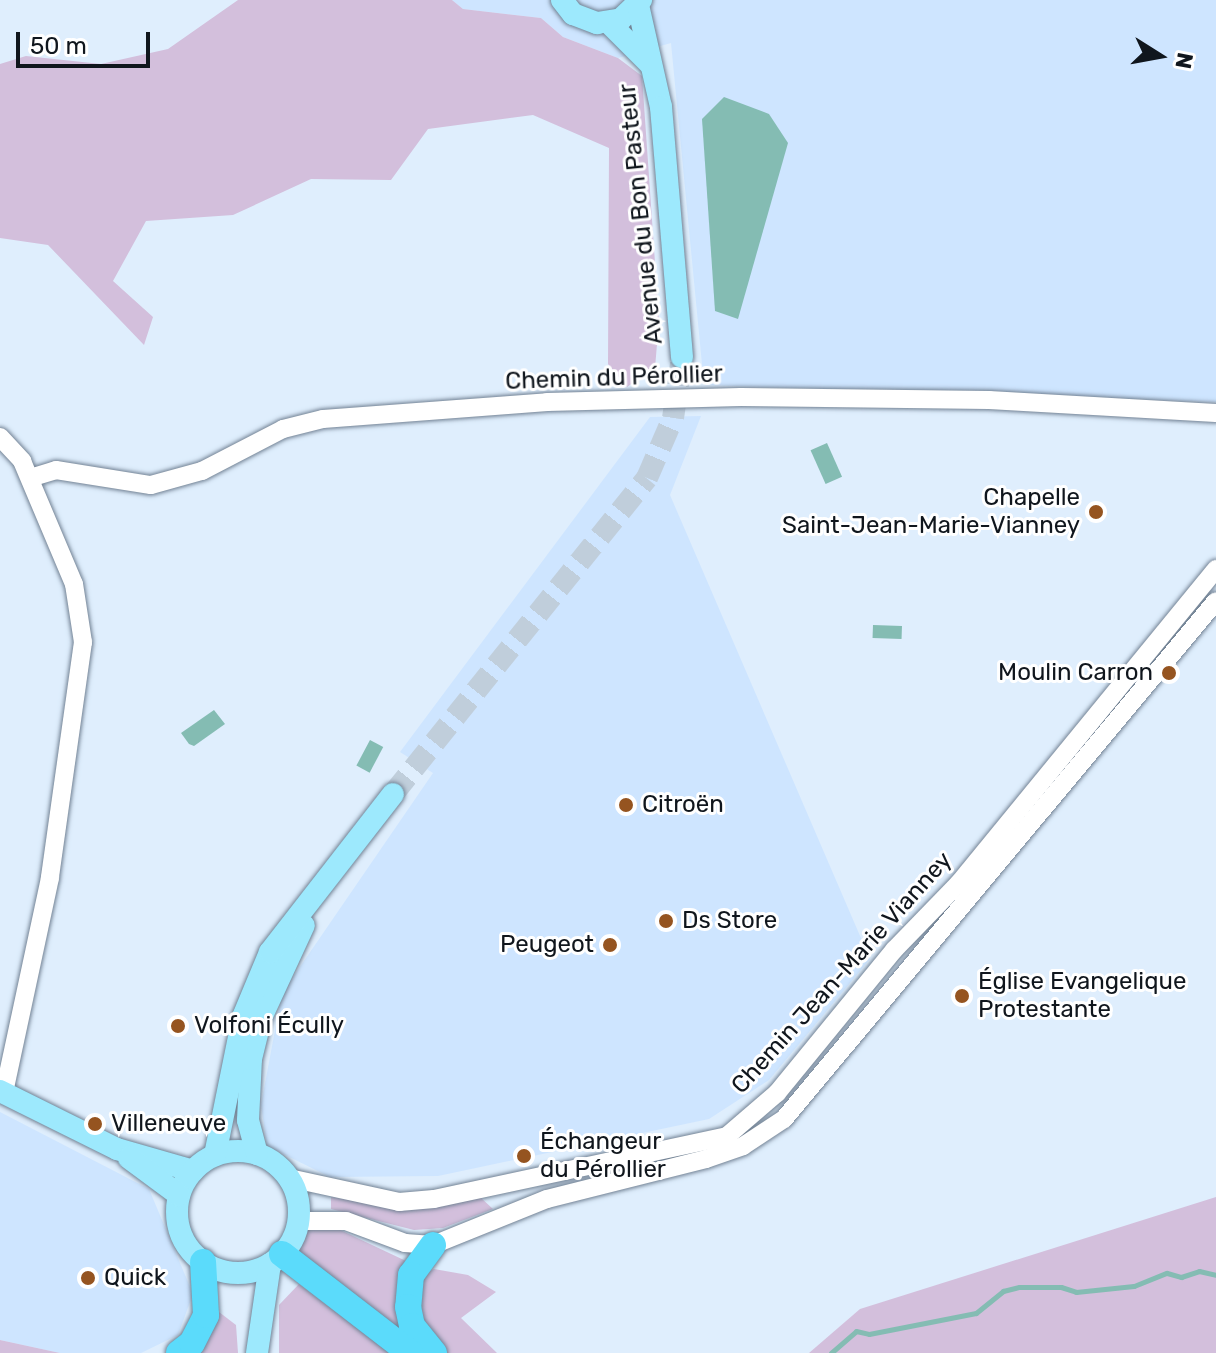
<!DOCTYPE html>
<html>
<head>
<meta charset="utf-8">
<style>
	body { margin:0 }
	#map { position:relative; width:1216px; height:1353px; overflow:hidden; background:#dfeefd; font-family:Rubik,sans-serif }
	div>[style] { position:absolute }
	.built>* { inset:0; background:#cee5ff }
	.green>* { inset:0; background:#d3bfdc }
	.water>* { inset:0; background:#84bcb3; transform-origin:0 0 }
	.stream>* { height:5px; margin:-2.5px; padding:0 2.5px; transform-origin:2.5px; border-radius:2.5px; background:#84bcb3 }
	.major-tunnel>* { height:22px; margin-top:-11px; transform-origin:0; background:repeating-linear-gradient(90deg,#c0cedb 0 22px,transparent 0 33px) }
	.roads { filter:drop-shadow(0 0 2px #728294) drop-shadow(0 0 2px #728294) }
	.minor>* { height:18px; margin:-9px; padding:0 9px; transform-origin:9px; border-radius:9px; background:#fff }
	.major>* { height:22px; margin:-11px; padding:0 11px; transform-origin:11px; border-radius:11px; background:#9de9fd }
	.major>.ring { margin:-11px; padding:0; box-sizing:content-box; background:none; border:22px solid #9de9fd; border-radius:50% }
	.highway>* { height:26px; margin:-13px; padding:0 13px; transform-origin:13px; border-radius:13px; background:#5bdbfb }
	.dots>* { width:22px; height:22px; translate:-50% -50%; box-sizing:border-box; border:4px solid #fff; border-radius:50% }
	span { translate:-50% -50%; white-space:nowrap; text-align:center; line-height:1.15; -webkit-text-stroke:6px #fff; paint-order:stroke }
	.street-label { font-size:24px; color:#10161d }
	.poi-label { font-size:24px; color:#10161d }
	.right { translate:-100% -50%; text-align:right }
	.left { translate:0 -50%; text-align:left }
	.north { position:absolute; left:1120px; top:16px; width:80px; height:80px; -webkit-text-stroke:6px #fff; paint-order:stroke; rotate:101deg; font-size:22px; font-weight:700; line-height:32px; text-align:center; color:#10161d }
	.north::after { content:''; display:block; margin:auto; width:28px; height:36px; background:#10161d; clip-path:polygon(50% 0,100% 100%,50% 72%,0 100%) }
	.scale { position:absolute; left:16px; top:32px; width:134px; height:36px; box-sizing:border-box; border:4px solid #10161d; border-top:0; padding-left:10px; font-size:24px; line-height:28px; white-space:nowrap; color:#10161d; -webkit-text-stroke:6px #fff; paint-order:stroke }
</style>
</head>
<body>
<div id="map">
	<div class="built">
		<div style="clip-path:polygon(452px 0,1216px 0,1216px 402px,704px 385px,671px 43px,618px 58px,563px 37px,541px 18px,463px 9px)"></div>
		<div style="clip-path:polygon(701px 416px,670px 495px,870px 959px,769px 1080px,709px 1119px,438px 1176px,330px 1177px,267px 1146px,261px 1105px,282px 993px,433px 773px,400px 752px,650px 417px)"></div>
		<div style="clip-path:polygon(0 1112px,149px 1189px,193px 1294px,178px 1335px,141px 1353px,60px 1353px,0 1340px)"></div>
	</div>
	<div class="green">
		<div style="clip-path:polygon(238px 0,452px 0,463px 9px,541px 18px,563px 37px,618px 58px,642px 76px,659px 320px,655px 368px,627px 387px,608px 364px,609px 148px,533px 115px,428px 129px,391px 180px,311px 179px,233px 215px,146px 221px,113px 281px,153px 317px,144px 345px,48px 245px,0 238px,0 64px,26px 56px,101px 64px,168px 49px)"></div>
		<div style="clip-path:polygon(331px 1197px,411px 1210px,480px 1197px,493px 1209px,443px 1228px,414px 1230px,331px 1209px)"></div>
		<div style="clip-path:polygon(1216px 1197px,1216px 1353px,809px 1353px,860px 1309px)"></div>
		<div style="clip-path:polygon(334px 1227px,406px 1261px,396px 1296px,404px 1333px,299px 1253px,306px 1229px)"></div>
		<div style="clip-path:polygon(434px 1269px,468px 1275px,496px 1292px,461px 1318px,497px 1353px,445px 1353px,419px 1321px,421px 1275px)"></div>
		<div style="clip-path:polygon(299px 1284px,390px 1353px,279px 1353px,279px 1305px)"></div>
		<div style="clip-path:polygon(219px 1312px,236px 1325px,238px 1353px,194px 1353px)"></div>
		<div style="clip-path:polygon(0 1340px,60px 1353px,0 1353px)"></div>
	</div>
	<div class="water">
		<div style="clip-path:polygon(724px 97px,769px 114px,788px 143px,738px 319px,715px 311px,702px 119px)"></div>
		<div style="left:827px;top:443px;width:37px;height:18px;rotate:66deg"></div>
		<div style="left:873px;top:625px;width:29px;height:13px;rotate:2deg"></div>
		<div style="clip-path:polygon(214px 710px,225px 724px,194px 746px,189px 744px,181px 733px)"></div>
		<div style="left:370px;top:740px;width:15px;height:29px;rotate:28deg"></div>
	</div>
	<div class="stream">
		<div style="left:831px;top:1353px;width:33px;rotate:-41deg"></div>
		<div style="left:856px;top:1331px;width:13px;rotate:13deg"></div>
		<div style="left:869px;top:1334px;width:109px;rotate:-11.1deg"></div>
		<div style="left:976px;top:1313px;width:35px;rotate:-39deg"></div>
		<div style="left:1003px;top:1291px;width:16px;rotate:-14deg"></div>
		<div style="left:1019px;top:1287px;width:42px"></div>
		<div style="left:1061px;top:1287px;width:16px;rotate:18deg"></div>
		<div style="left:1076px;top:1292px;width:58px;rotate:-5.9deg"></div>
		<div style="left:1134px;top:1286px;width:35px;rotate:-22deg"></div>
		<div style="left:1167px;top:1273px;width:15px;rotate:16deg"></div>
		<div style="left:1181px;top:1277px;width:19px;rotate:-18deg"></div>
		<div style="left:1199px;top:1271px;width:17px;rotate:13deg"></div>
	</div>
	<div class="major-tunnel">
		<div style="left:393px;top:794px;width:405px;rotate:-51.2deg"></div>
		<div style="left:647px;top:478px;width:65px;rotate:-66.6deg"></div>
		<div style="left:673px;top:418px;width:62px;rotate:-81.6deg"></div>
	</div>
	<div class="roads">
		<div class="minor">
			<div style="left:0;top:437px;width:33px;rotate:47deg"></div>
			<div style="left:22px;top:461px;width:134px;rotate:67.1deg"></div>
			<div style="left:74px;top:584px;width:59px;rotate:81.2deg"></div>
			<div style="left:83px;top:642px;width:238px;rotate:98deg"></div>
			<div style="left:50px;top:878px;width:220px;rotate:102.1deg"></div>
			<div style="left:30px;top:478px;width:27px;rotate:-17deg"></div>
			<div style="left:56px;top:470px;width:96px;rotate:9deg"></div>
			<div style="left:151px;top:485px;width:53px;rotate:-15.4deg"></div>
			<div style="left:202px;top:471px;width:91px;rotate:-27.4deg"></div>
			<div style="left:283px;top:429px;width:41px;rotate:-14deg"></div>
			<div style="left:323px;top:419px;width:225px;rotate:-4.3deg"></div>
			<div style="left:547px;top:402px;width:194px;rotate:-1.5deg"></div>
			<div style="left:741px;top:397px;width:248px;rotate:0.7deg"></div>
			<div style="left:989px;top:400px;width:227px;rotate:3.3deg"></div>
			<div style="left:289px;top:1178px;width:113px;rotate:12.3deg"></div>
			<div style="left:399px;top:1202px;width:35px;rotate:-5deg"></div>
			<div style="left:434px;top:1199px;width:300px;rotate:-12.1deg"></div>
			<div style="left:727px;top:1136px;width:66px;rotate:-40.7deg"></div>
			<div style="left:777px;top:1093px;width:185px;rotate:-50.7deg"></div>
			<div style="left:894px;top:950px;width:93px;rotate:-45.9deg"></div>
			<div style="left:959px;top:883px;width:406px;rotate:-50.7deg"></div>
			<div style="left:298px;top:1221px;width:48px"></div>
			<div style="left:346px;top:1221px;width:63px;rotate:20.4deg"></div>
			<div style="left:405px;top:1243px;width:28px;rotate:4deg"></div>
			<div style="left:433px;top:1245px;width:123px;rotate:-22deg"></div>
			<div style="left:547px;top:1199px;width:164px;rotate:-14.1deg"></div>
			<div style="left:706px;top:1159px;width:39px;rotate:-19deg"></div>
			<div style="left:743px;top:1146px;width:49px;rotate:-33.4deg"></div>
			<div style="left:784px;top:1119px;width:674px;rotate:-50.17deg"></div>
		</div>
		<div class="major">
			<div style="left:562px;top:0;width:18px;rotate:52deg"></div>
			<div style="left:573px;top:14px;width:26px;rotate:21deg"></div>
			<div style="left:597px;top:23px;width:24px;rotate:-9deg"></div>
			<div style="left:621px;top:19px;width:28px;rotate:-44deg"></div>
			<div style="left:638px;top:5px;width:105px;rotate:77.3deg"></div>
			<div style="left:661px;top:107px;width:251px;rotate:85.2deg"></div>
			<div style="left:609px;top:23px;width:59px;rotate:45deg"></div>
			<div style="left:0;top:1091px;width:131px;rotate:26.4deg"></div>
			<div style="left:117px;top:1149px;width:79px;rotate:16.1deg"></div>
			<div class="ring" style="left:177px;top:1151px;width:100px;height:100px"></div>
			<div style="left:257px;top:1154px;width:35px;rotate:-105deg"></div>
			<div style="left:248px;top:1120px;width:61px;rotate:-87.2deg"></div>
			<div style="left:251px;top:1059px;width:42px;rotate:-76.3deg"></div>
			<div style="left:261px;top:1018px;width:102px;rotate:-65.2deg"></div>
			<div style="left:215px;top:1155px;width:141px;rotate:-78.5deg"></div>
			<div style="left:243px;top:1017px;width:70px;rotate:-67.4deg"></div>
			<div style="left:270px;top:952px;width:200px;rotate:-52.1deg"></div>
			<div style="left:129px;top:1158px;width:62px;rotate:36.5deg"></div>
			<div style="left:257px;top:1353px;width:90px;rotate:-81.7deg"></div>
		</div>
		<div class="highway">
			<div style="left:433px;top:1245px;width:37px;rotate:126deg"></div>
			<div style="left:411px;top:1275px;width:32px;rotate:95deg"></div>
			<div style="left:408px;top:1307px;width:19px;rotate:78deg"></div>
			<div style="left:412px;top:1326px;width:35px;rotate:51deg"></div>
			<div style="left:282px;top:1254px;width:162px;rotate:37.7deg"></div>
			<div style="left:179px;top:1353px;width:16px;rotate:-38deg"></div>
			<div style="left:192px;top:1343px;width:31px;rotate:-63deg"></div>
			<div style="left:206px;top:1315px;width:53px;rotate:-93.2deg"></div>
		</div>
	</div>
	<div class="dots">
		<div style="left:1096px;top:512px;background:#955420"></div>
		<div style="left:1169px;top:673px;background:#955420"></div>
		<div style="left:626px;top:805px;background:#955420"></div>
		<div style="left:666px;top:921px;background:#955420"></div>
		<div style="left:610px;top:945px;background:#955420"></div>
		<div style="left:962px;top:996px;background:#955420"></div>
		<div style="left:178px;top:1026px;background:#955420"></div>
		<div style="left:95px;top:1124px;background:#955420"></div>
		<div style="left:524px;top:1156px;background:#955420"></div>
		<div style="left:88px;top:1278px;background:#955420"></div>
	</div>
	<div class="street-label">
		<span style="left:641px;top:214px;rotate:-96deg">Avenue du Bon Pasteur</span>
		<span style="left:614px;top:378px;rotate:-2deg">Chemin du Pérollier</span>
		<span style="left:842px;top:973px;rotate:-48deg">Chemin Jean-Marie Vianney</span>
	</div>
	<div class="poi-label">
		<span class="right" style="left:1080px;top:512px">Chapelle<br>Saint-Jean-Marie-Vianney</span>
		<span class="right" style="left:1153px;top:673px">Moulin Carron</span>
		<span class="left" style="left:642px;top:805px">Citroën</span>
		<span class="left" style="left:682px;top:921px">Ds Store</span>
		<span class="right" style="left:594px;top:945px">Peugeot</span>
		<span class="left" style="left:978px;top:996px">Église Evangelique<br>Protestante</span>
		<span class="left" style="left:194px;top:1026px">Volfoni Écully</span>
		<span class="left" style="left:111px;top:1124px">Villeneuve</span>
		<span class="left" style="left:540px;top:1156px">Échangeur<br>du Pérollier</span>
		<span class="left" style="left:104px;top:1278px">Quick</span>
	</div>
	<div class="north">N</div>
	<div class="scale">50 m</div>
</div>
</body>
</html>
